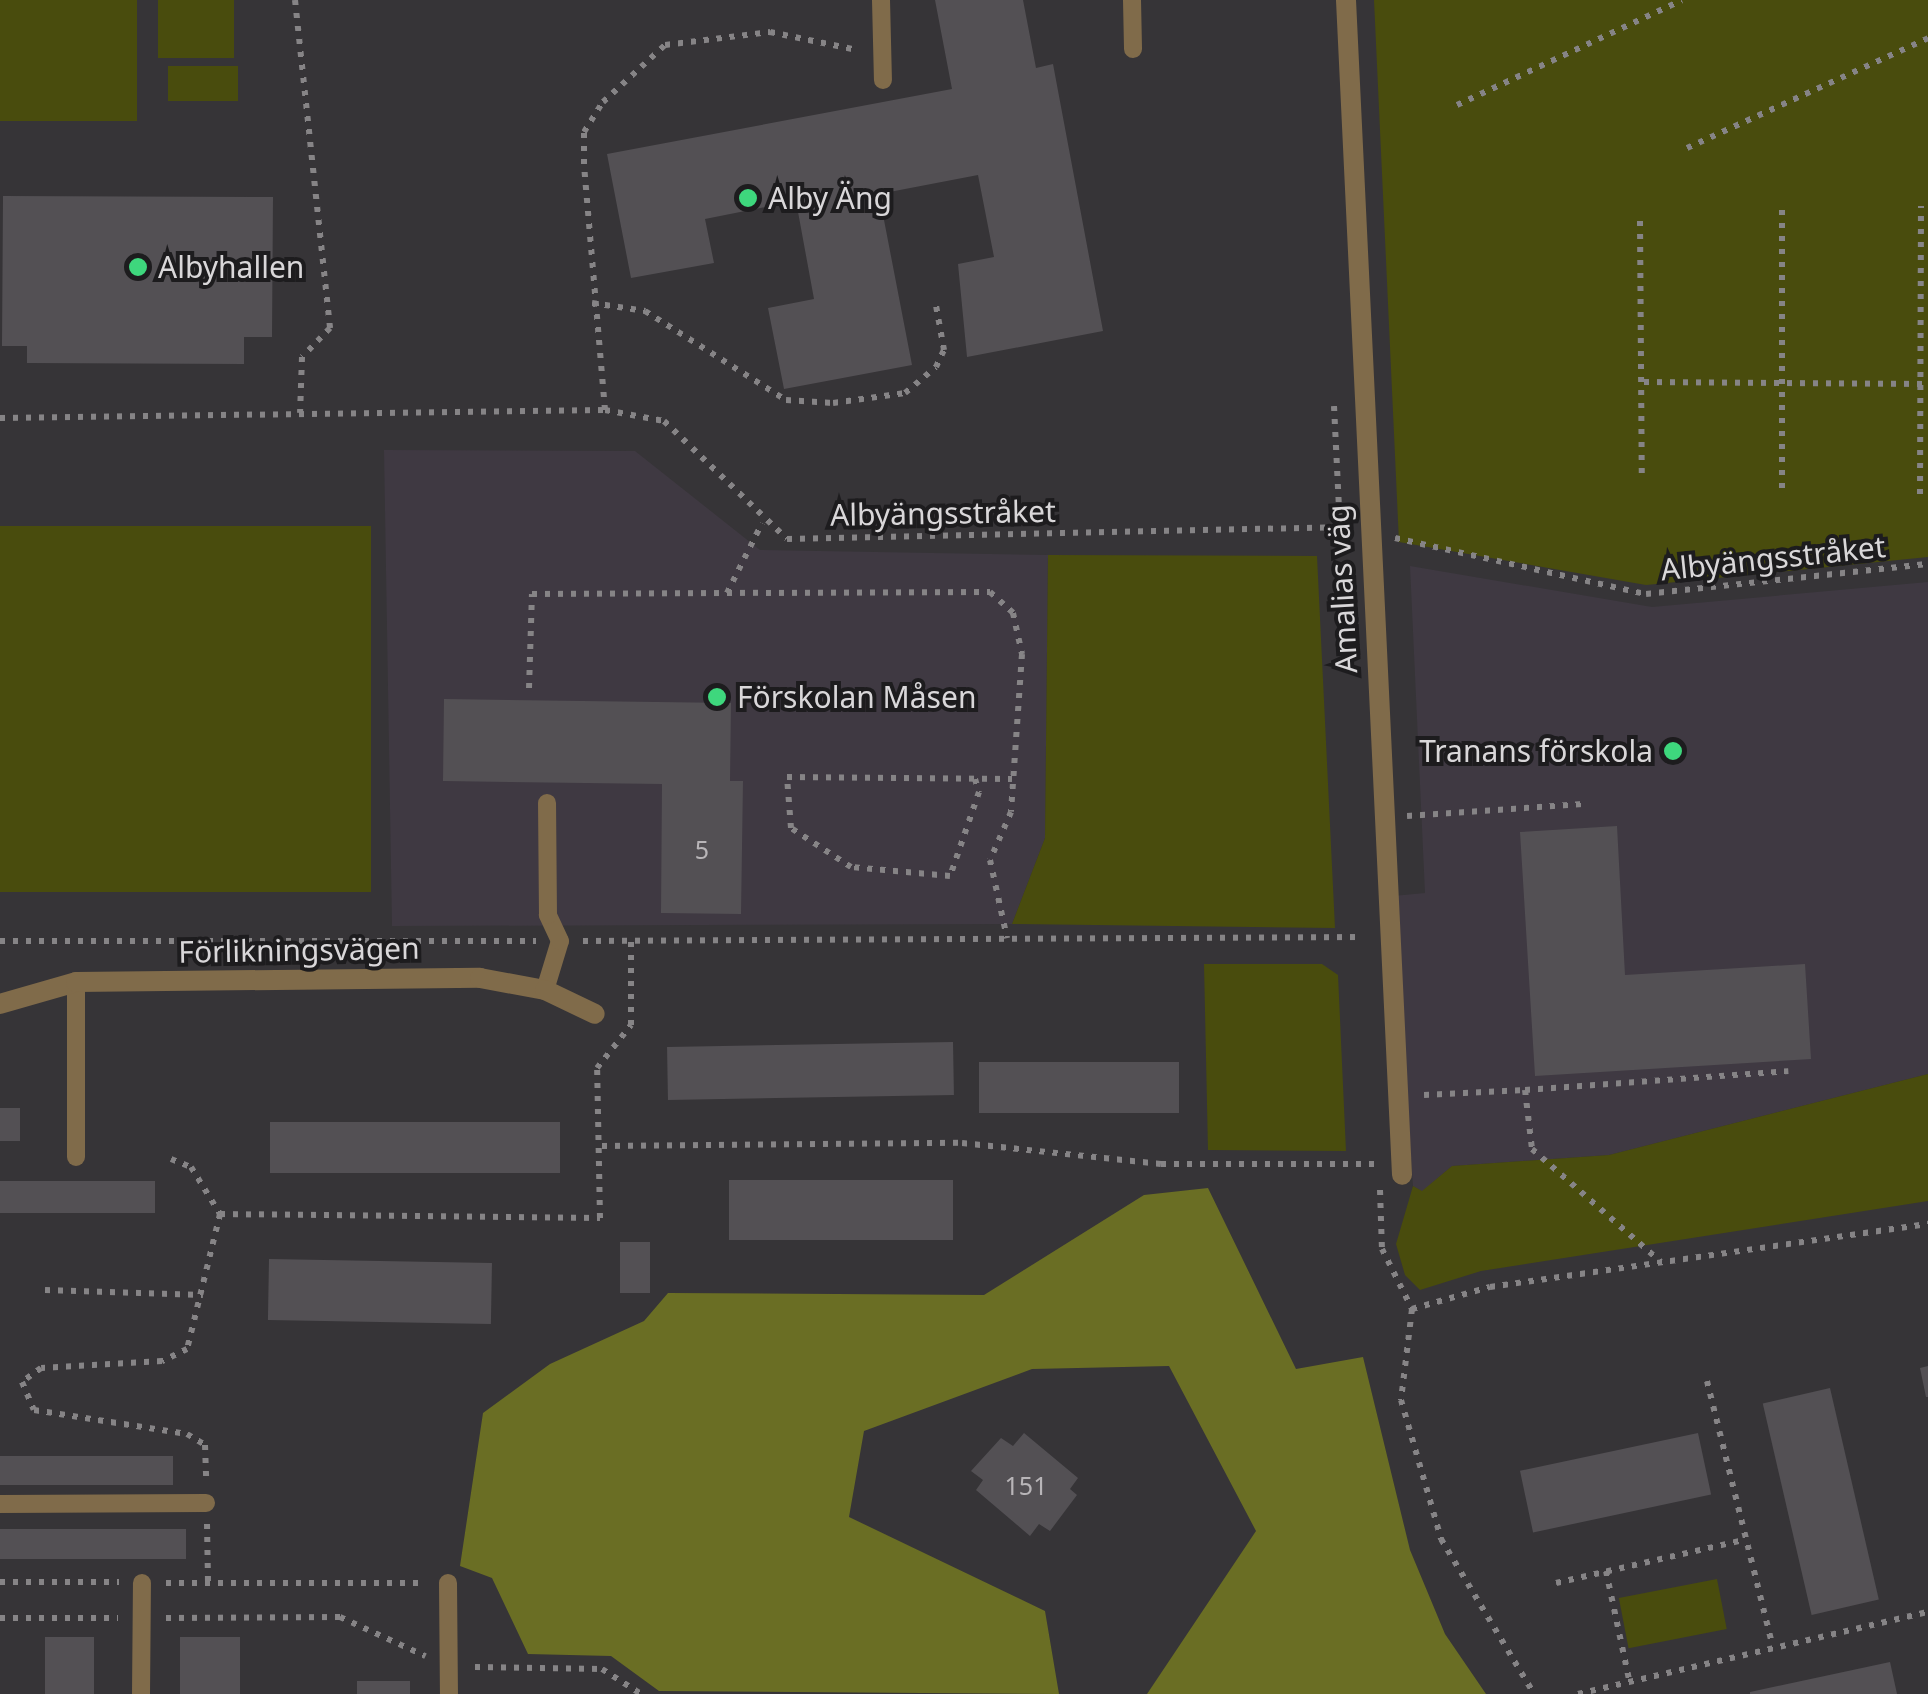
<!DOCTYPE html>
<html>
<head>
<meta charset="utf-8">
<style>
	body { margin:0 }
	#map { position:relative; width:1928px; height:1694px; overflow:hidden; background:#363437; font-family:"Noto Sans",sans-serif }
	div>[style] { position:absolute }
	.built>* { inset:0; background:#3f3942 }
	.green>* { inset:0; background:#494c0d; transform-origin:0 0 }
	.forest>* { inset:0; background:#6a6e24 }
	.building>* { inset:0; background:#535054; transform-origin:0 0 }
	.path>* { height:6px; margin-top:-3px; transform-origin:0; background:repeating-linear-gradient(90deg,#868486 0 5px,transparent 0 13px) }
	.service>* { height:18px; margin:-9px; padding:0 9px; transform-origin:9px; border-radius:9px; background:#806b4a }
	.minor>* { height:20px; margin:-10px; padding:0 10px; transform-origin:10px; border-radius:10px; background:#806b4a }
	.dots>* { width:28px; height:28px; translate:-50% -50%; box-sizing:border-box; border:5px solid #1d1c1e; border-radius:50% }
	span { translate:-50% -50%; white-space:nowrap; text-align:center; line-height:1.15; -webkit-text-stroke:8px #1d1c1e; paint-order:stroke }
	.number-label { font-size:25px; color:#b8b5b8 }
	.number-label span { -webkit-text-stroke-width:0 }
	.poi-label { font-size:30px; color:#d9d7d9 }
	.left { translate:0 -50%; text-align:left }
	.right { translate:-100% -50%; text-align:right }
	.street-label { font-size:30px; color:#d9d7d9 }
</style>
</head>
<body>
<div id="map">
	<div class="built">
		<div style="clip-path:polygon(384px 450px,635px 451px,760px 550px,1048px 555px,1045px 838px,1012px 924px,392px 926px)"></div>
		<div style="clip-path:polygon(1410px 566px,1652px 607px,1928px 582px,1928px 1074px,1609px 1155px,1452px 1166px,1422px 1192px,1413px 1186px,1393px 896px,1425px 893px)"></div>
	</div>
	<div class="green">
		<div style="left:0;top:0;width:137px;height:121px"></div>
		<div style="left:158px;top:0;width:76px;height:58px"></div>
		<div style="clip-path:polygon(1374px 0,1928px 0,1928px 557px,1646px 585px,1399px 542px)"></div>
		<div style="left:168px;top:66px;width:70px;height:35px"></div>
		<div style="left:0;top:526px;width:371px;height:366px"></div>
		<div style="clip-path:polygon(1048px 555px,1317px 556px,1335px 928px,1012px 924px,1045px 838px)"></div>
		<div style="clip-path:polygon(1204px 964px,1322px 964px,1338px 975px,1346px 1151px,1208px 1150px)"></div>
		<div style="clip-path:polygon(1928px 1074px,1928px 1201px,1481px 1271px,1420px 1290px,1405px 1275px,1396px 1244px,1413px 1186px,1422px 1191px,1452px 1166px,1609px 1155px)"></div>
		<div style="left:1717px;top:1579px;width:51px;height:100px;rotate:79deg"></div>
	</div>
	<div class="forest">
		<div style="clip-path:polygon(1208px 1188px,1296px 1369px,1363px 1357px,1410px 1550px,1445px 1634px,1486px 1694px,1147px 1694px,1256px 1531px,1169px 1366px,1032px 1369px,864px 1431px,849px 1517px,1045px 1611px,1059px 1694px,659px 1691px,611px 1656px,528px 1654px,492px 1578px,460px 1566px,483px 1413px,550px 1364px,644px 1321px,668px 1293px,984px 1295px,1144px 1195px)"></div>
	</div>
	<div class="building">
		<div style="clip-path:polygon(935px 0,1023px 0,1036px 68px,1053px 64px,1103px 331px,967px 357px,958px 264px,994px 257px,978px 175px,879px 194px,912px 365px,784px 389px,768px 308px,814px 299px,796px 201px,705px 219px,714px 263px,631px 278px,607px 154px,952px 89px)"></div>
		<div style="clip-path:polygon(3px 196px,273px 197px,272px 337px,244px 337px,244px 364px,27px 363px,27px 346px,2px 346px)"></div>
		<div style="clip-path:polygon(444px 699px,731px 703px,730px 781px,743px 781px,741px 914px,661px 913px,662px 784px,443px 781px)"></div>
		<div style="clip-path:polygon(1617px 826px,1625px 975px,1805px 964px,1811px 1059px,1535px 1076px,1520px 832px)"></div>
		<div style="left:953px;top:1042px;width:53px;height:286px;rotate:89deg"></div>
		<div style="left:1179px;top:1062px;width:51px;height:200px;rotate:90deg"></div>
		<div style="left:0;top:1108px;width:20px;height:33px"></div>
		<div style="left:270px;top:1122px;width:290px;height:51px"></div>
		<div style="left:729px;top:1180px;width:224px;height:60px"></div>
		<div style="left:0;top:1181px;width:155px;height:32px"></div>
		<div style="left:620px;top:1242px;width:30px;height:51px"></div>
		<div style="left:269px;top:1259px;width:223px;height:61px;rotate:1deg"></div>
		<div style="clip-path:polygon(1928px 1366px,1928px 1397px,1926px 1397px,1920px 1368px)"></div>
		<div style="left:1830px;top:1388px;width:217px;height:69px;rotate:77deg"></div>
		<div style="clip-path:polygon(1024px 1433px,1078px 1478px,1070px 1489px,1077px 1495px,1050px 1531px,1039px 1524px,1030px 1536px,976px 1490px,983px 1480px,971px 1471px,1001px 1438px,1013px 1446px)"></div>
		<div style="left:1698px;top:1433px;width:63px;height:182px;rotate:78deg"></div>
		<div style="left:173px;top:1456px;width:29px;height:173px;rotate:90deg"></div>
		<div style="left:186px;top:1529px;width:30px;height:186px;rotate:90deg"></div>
		<div style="left:45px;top:1637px;width:49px;height:57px"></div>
		<div style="left:180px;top:1637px;width:60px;height:57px"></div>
		<div style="clip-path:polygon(1890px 1662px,1897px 1694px,1750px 1694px,1750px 1692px)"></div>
		<div style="left:357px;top:1681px;width:53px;height:13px"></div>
	</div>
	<div class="path">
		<div style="left:295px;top:0;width:330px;rotate:83.9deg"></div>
		<div style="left:330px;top:328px;width:40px;rotate:134deg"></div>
		<div style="left:302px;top:357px;width:56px;rotate:92deg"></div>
		<div style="left:1457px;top:105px;width:248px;rotate:-25deg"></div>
		<div style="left:1687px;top:148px;width:265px;rotate:-24.5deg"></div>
		<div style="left:1782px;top:210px;width:278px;rotate:90deg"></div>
		<div style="left:1640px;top:221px;width:255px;rotate:89.6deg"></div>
		<div style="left:592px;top:303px;width:54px;rotate:8.6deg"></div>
		<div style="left:645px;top:311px;width:167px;rotate:32.3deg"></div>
		<div style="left:786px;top:400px;width:47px;rotate:3.7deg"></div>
		<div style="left:833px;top:403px;width:73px;rotate:-7.9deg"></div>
		<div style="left:905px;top:393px;width:40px;rotate:-40deg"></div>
		<div style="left:936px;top:367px;width:19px;rotate:-65deg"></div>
		<div style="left:944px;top:350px;width:51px;rotate:-100.2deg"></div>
		<div style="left:1644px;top:382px;width:284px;rotate:0.4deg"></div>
		<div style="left:1334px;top:406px;width:122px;rotate:87.2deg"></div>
		<div style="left:605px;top:410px;width:247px;rotate:-94.9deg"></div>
		<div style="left:584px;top:164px;width:32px;rotate:-90deg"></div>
		<div style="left:584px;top:132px;width:36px;rotate:-58deg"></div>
		<div style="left:603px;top:102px;width:84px;rotate:-42.6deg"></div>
		<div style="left:665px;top:45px;width:106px;rotate:-7.1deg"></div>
		<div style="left:770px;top:32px;width:89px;rotate:11.7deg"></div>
		<div style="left:0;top:418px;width:605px;rotate:-0.76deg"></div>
		<div style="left:605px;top:410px;width:60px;rotate:10.6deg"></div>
		<div style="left:664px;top:421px;width:170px;rotate:43.8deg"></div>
		<div style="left:787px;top:539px;width:561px;rotate:-1.23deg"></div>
		<div style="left:1920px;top:494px;width:288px;rotate:-89.8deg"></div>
		<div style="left:1395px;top:538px;width:257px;rotate:12.6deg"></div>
		<div style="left:1646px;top:594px;width:284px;rotate:-6.1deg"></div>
		<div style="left:727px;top:593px;width:263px;rotate:-0.2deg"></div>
		<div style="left:990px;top:592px;width:31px;rotate:42deg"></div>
		<div style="left:1013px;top:613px;width:42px;rotate:77.6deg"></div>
		<div style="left:1022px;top:654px;width:158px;rotate:94deg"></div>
		<div style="left:1011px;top:812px;width:52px;rotate:113.6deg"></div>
		<div style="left:990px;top:860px;width:80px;rotate:77.7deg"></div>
		<div style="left:529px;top:688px;width:94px;rotate:-88.2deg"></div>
		<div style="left:532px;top:594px;width:195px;rotate:-0.3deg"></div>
		<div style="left:727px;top:593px;width:78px;rotate:-63.4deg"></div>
		<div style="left:975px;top:779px;width:14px;rotate:73deg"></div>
		<div style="left:979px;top:792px;width:89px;rotate:109deg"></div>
		<div style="left:950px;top:876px;width:99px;rotate:-174.8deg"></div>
		<div style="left:851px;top:867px;width:72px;rotate:-147deg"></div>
		<div style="left:791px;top:828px;width:51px;rotate:-94.5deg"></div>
		<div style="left:787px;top:777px;width:225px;rotate:0.5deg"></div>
		<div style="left:1407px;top:816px;width:176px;rotate:-3.9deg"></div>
		<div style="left:0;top:941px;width:536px"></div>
		<div style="left:583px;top:941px;width:779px;rotate:-0.29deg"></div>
		<div style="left:1525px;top:1090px;width:264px;rotate:-4.1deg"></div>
		<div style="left:1424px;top:1095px;width:101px;rotate:-2.8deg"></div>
		<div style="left:1525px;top:1090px;width:59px;rotate:83.2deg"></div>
		<div style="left:1532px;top:1149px;width:171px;rotate:41.2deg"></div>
		<div style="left:602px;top:1146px;width:360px;rotate:-0.5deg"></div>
		<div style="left:962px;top:1143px;width:200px;rotate:6deg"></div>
		<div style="left:1161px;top:1164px;width:218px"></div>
		<div style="left:171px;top:1159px;width:22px;rotate:22deg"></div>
		<div style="left:191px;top:1167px;width:55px;rotate:58.3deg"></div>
		<div style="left:220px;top:1214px;width:139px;rotate:103.7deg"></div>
		<div style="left:187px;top:1349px;width:28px;rotate:154deg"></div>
		<div style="left:162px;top:1361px;width:121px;rotate:176.7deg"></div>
		<div style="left:41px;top:1368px;width:24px;rotate:144deg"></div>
		<div style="left:22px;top:1382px;width:30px;rotate:67deg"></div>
		<div style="left:34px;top:1410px;width:155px;rotate:8.9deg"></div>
		<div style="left:187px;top:1434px;width:21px;rotate:31deg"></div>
		<div style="left:205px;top:1445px;width:37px;rotate:88deg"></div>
		<div style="left:1380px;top:1190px;width:59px;rotate:88.1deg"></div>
		<div style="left:1382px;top:1249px;width:67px;rotate:63.4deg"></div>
		<div style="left:1412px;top:1309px;width:92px;rotate:96.9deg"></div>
		<div style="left:1401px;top:1400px;width:145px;rotate:73.9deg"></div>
		<div style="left:1441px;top:1539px;width:181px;rotate:59deg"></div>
		<div style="left:220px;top:1214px;width:380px;rotate:0.6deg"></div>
		<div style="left:600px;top:1218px;width:150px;rotate:-91.1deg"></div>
		<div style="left:597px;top:1068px;width:55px;rotate:-51.7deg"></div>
		<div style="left:631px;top:1025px;width:84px;rotate:-90deg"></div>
		<div style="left:45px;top:1290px;width:158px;rotate:1.8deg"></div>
		<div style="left:1412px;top:1309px;width:81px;rotate:-15.8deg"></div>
		<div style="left:1490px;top:1287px;width:443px;rotate:-8.2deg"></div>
		<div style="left:1707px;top:1381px;width:271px;rotate:76.1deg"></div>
		<div style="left:207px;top:1524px;width:59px;rotate:89deg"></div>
		<div style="left:1606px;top:1571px;width:110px;rotate:78deg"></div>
		<div style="left:0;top:1582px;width:119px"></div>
		<div style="left:166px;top:1583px;width:258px"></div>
		<div style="left:1556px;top:1583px;width:193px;rotate:-12.9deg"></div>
		<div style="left:0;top:1618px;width:118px"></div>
		<div style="left:166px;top:1618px;width:174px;rotate:-0.3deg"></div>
		<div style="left:340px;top:1617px;width:94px;rotate:24.6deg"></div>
		<div style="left:475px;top:1667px;width:127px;rotate:0.9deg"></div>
		<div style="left:602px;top:1669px;width:46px;rotate:32.7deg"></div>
		<div style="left:1578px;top:1694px;width:359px;rotate:-13.2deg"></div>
	</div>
	<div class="service">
		<div style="left:881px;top:0;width:80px;rotate:88.6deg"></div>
		<div style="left:1132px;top:0;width:49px;rotate:88.8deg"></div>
		<div style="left:545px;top:990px;width:51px;rotate:-73deg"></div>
		<div style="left:560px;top:941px;width:29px;rotate:-115deg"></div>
		<div style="left:548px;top:915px;width:112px;rotate:-90.5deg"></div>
		<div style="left:76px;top:1157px;width:175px;rotate:-90deg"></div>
		<div style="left:0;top:1504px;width:206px;rotate:-0.3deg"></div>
		<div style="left:448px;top:1583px;width:111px;rotate:89.5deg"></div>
		<div style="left:141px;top:1694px;width:111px;rotate:-89.5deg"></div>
	</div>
	<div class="minor">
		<div style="left:1346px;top:0;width:1176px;rotate:87.27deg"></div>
		<div style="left:0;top:1004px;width:79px;rotate:-16.1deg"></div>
		<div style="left:76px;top:982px;width:404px;rotate:-0.6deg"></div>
		<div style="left:480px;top:978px;width:66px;rotate:10.5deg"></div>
		<div style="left:545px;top:990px;width:55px;rotate:25.6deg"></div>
	</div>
	<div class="dots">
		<div style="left:748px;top:198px;background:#3ed77d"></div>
		<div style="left:138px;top:267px;background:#3ed77d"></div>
		<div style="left:717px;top:697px;background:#3ed77d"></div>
		<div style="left:1673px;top:751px;background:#3ed77d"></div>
	</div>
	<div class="number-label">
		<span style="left:702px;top:849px">5</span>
		<span style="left:1026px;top:1485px">151</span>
	</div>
	<div class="poi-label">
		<span class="left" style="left:768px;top:198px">Alby Äng</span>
		<span class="left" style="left:158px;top:267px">Albyhallen</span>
		<span class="left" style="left:737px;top:697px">Förskolan Måsen</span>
		<span class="right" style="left:1653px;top:751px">Tranans förskola</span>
	</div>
	<div class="street-label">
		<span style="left:943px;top:513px;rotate:-1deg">Albyängsstråket</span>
		<span style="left:1773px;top:558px;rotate:-6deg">Albyängsstråket</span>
		<span style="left:1342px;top:589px;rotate:-93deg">Amalias väg</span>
		<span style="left:299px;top:950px;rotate:-1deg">Förlikningsvägen</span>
	</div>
</div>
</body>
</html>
